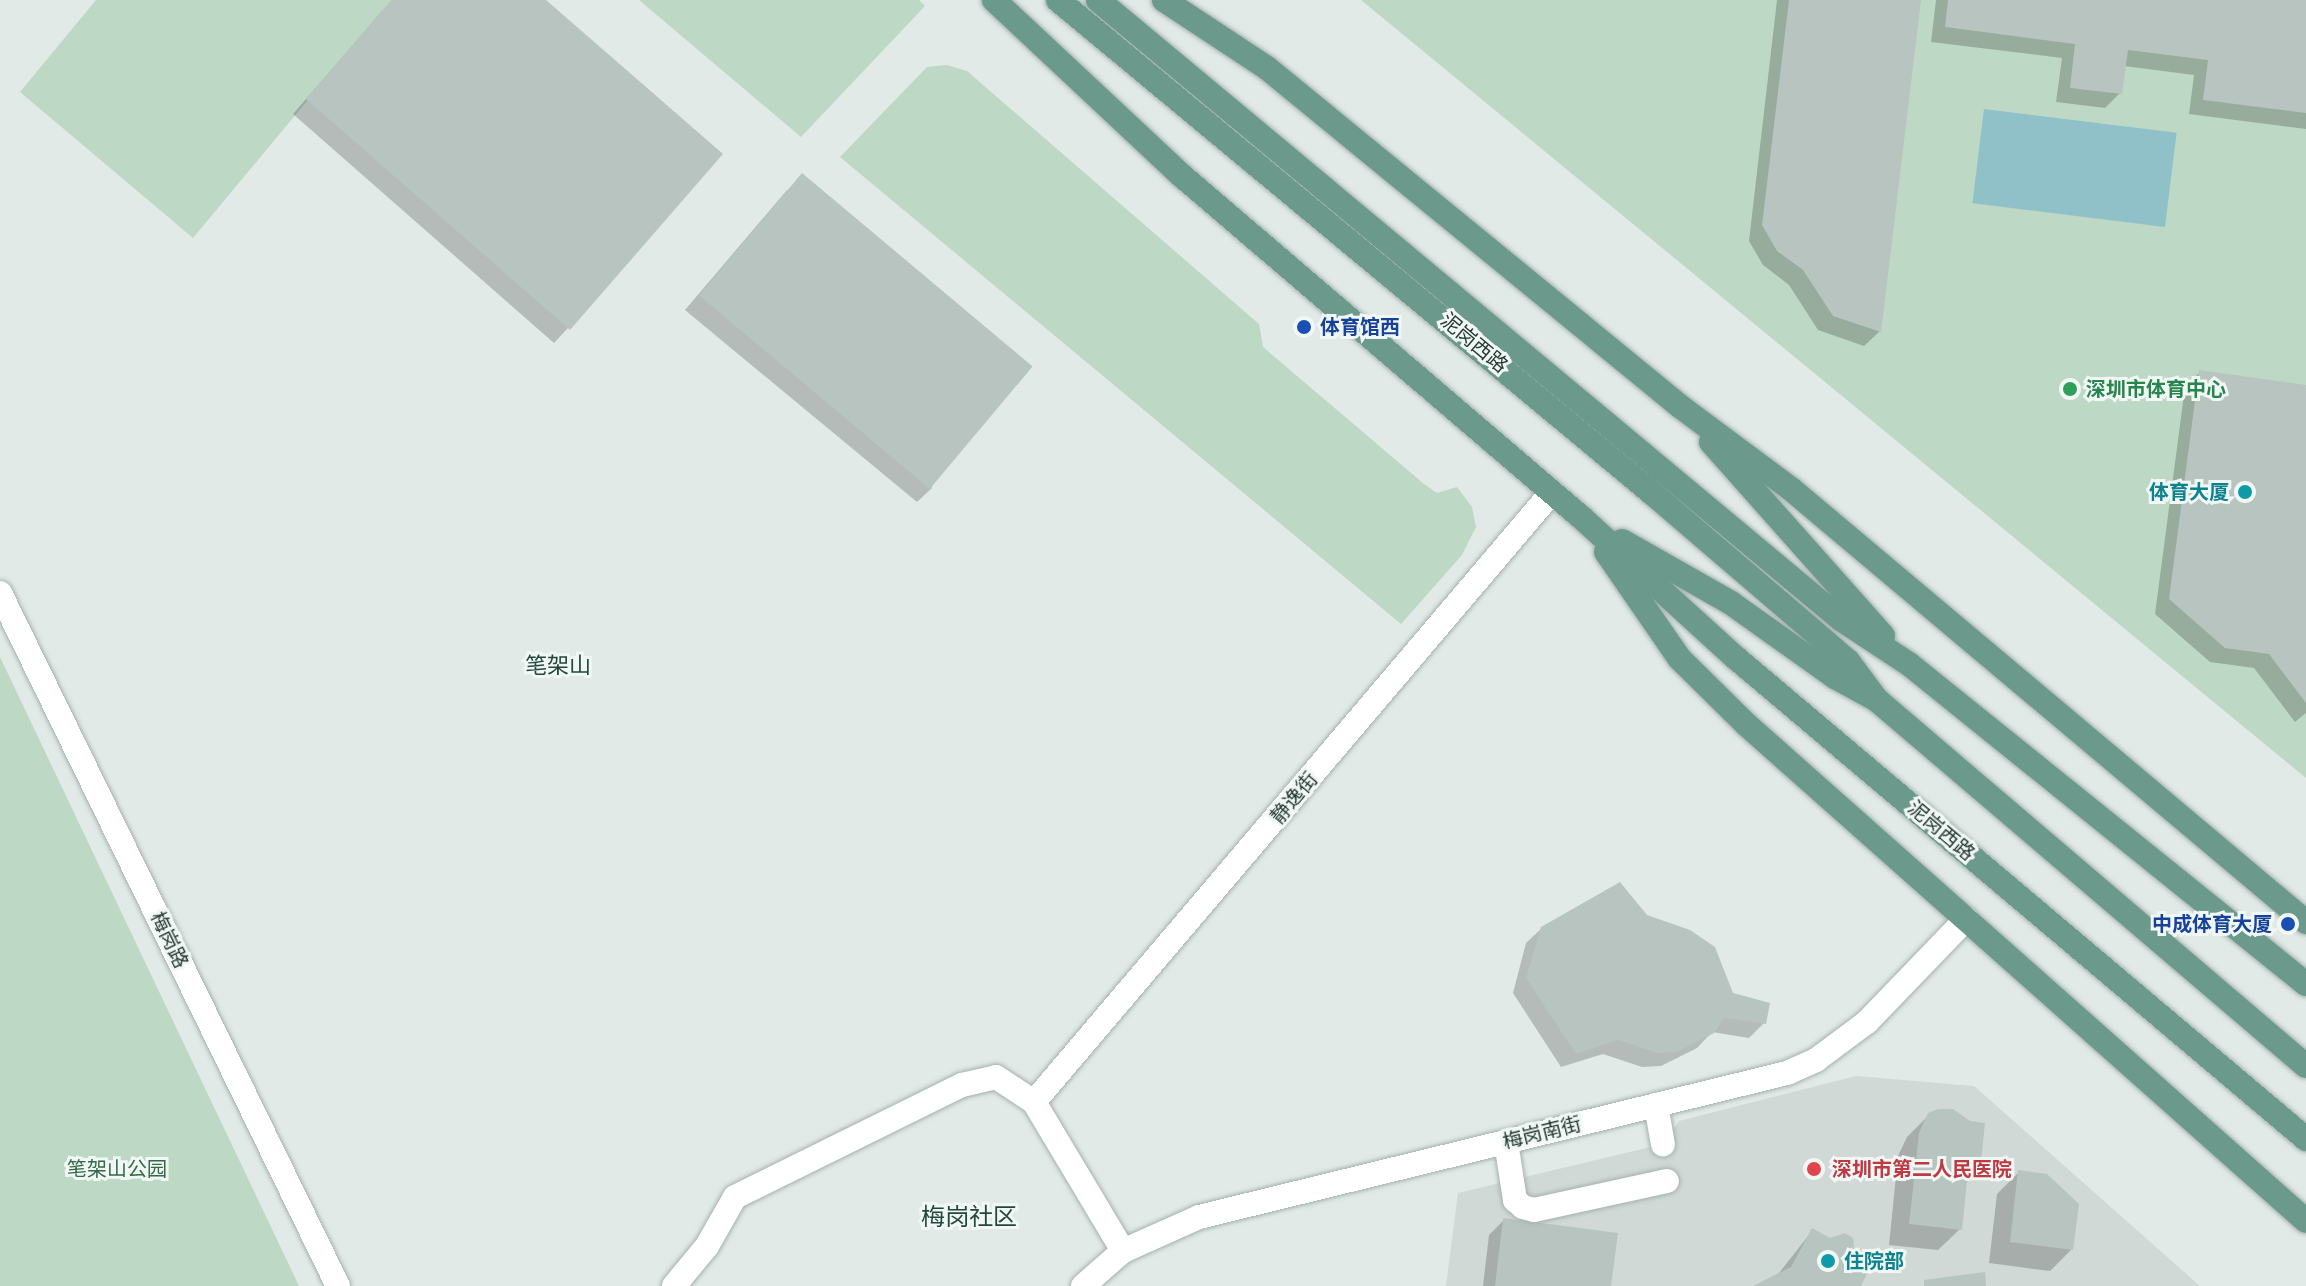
<!DOCTYPE html>
<html>
<head>
<meta charset="utf-8">
<style>
	body { margin:0 }
	#map { position:relative; width:2306px; height:1286px; overflow:hidden; background:#e1eae6; font-family:Figtree,"Noto Sans SC",sans-serif }
	div>[style] { position:absolute }
	.built>* { inset:0; background:#d0d9d5 }
	.green>* { inset:0; background:#bdd8c4 }
	.water>* { inset:0; background:#90c0c8; transform-origin:0 0 }
	.shadow>* { inset:0; background:#0003 }
	.building>* { inset:0; background:#b7c4bf; transform-origin:0 0 }
	.roads { filter:drop-shadow(0 0 2px #a5b1ad) drop-shadow(0 0 2px #a5b1ad) }
	.minor>* { height:24px; margin:-12px; padding:0 12px; transform-origin:12px; border-radius:12px; background:#fff }
	.tertiary>* { height:24px; margin:-12px; padding:0 12px; transform-origin:12px; border-radius:12px; background:#fff }
	.primary>* { height:24px; margin:-12px; padding:0 12px; transform-origin:12px; border-radius:12px; background:#6b9a8d }
	.dots>* { width:22px; height:22px; translate:-50% -50%; box-sizing:border-box; border:4px solid #f1f7f4; border-radius:50% }
	span { translate:-50% -50%; white-space:nowrap; text-align:center; line-height:1.15; -webkit-text-stroke:6px #f1f7f4; paint-order:stroke }
	.transit-label { font-size:20px; color:#164399; font-weight:700 }
	.left { translate:0 -50%; text-align:left }
	.right { translate:-100% -50%; text-align:right }
	.street-label { font-size:20px; color:#243833 }
	.leisure-label { font-size:20px; color:#27864d; font-weight:700 }
	.culture-label { font-size:20px; color:#0d838f; font-weight:700 }
	.park-label { font-size:20px; color:#336a48 }
	.health-label { font-size:20px; color:#be3a42; font-weight:700 }
	.neighbourhood-label { font-size:22px; color:#22483e }
	.quarter-label { font-size:24px; color:#22483e }
</style>
</head>
<body>
<div id="map">
	<div class="built">
		<div style="clip-path:polygon(1856px 1076px,1974px 1086px,2200px 1286px,1446px 1286px,1458px 1193px,1663px 1144px,1679px 1121px)"></div>
	</div>
	<div class="green">
		<div style="clip-path:polygon(96px 0,391px 0,193px 238px,20px 92px)"></div>
		<div style="clip-path:polygon(639px 0,919px 0,925px 6px,801px 137px)"></div>
		<div style="clip-path:polygon(1361px 0,2306px 0,2306px 778px)"></div>
		<div style="clip-path:polygon(947px 65px,967px 71px,1259px 324px,1263px 347px,1424px 484px,1437px 493px,1457px 487px,1472px 507px,1476px 527px,1462px 555px,1401px 624px,840px 157px,927px 67px)"></div>
		<div style="clip-path:polygon(0 657px,299px 1286px,0 1286px)"></div>
	</div>
	<div class="water">
		<div style="left:1984px;top:109px;width:194px;height:95px;rotate:7deg"></div>
	</div>
	<div class="shadow">
		<div style="clip-path:polygon(392px 0,543px 0,568px 328px,554px 343px,293px 114px)"></div>
		<div style="clip-path:polygon(1777px 0,1919px 0,1879px 332px,1864px 346px,1818px 330px,1789px 285px,1763px 265px,1749px 241px)"></div>
		<div style="clip-path:polygon(1936px 0,2306px 0,2306px 129px,2189px 114px,2194px 75px,2124px 66px,2120px 93px,2105px 108px,2056px 102px,2062px 58px,1931px 42px)"></div>
		<div style="clip-path:polygon(787px 190px,932px 488px,917px 502px,685px 310px)"></div>
		<div style="clip-path:polygon(2200px 372px,2306px 387px,2306px 713px,2295px 722px,2254px 668px,2210px 662px,2155px 614px,2185px 387px)"></div>
		<div style="clip-path:polygon(1646px 917px,1764px 1023px,1749px 1038px,1712px 1032px,1697px 1048px,1661px 1066px,1642px 1067px,1603px 1054px,1561px 1067px,1513px 993px,1526px 943px,1542px 928px)"></div>
		<div style="clip-path:polygon(1929px 1115px,1978px 1170px,1965px 1184px,1960px 1229px,1938px 1250px,1889px 1245px,1898px 1156px,1907px 1137px)"></div>
		<div style="clip-path:polygon(2019px 1172px,2072px 1249px,2050px 1271px,1989px 1263px,1997px 1194px)"></div>
		<div style="clip-path:polygon(1504px 1220px,1609px 1286px,1483px 1286px,1489px 1235px)"></div>
		<div style="clip-path:polygon(1812px 1231px,1858px 1286px,1755px 1286px,1779px 1273px)"></div>
	</div>
	<div class="building">
		<div style="clip-path:polygon(391px 0,546px 0,723px 154px,570px 330px,306px 99px)"></div>
		<div style="clip-path:polygon(1789px 0,1921px 0,1881px 332px,1833px 316px,1803px 270px,1777px 251px,1762px 225px)"></div>
		<div style="clip-path:polygon(1948px 0,2306px 0,2306px 113px,2203px 100px,2208px 60px,2128px 50px,2122px 94px,2070px 88px,2075px 44px,1945px 27px)"></div>
		<div style="left:802px;top:173px;width:301px;height:160px;rotate:40deg"></div>
		<div style="clip-path:polygon(2199px 370px,2306px 385px,2306px 703px,2269px 654px,2225px 648px,2169px 599px)"></div>
		<div style="clip-path:polygon(1620px 882px,1647px 915px,1690px 930px,1715px 947px,1733px 993px,1770px 1003px,1766px 1024px,1724px 1018px,1714px 1033px,1677px 1052px,1658px 1053px,1618px 1040px,1576px 1054px,1526px 978px,1541px 927px)"></div>
		<div style="clip-path:polygon(1938px 1109px,1953px 1109px,1970px 1121px,1985px 1123px,1980px 1171px,1968px 1170px,1962px 1230px,1909px 1224px,1919px 1133px,1928px 1113px)"></div>
		<div style="clip-path:polygon(2018px 1170px,2047px 1174px,2079px 1204px,2073px 1250px,2010px 1242px)"></div>
		<div style="clip-path:polygon(1503px 1218px,1618px 1233px,1611px 1286px,1495px 1286px)"></div>
		<div style="clip-path:polygon(1812px 1228px,1830px 1238px,1845px 1233px,1853px 1238px,1855px 1256px,1870px 1267px,1861px 1286px,1753px 1286px,1791px 1267px)"></div>
		<div style="clip-path:polygon(1985px 1272px,1986px 1286px,1924px 1286px,1924px 1280px)"></div>
	</div>
	<div class="roads">
		<div class="minor">
			<div style="left:0;top:593px;width:771px;rotate:64deg"></div>
			<div style="left:1034px;top:1102px;width:800px;rotate:-49.66deg"></div>
			<div style="left:1656px;top:1105px;width:40px;rotate:80deg"></div>
			<div style="left:1506px;top:1142px;width:59px;rotate:81.2deg"></div>
			<div style="left:1515px;top:1200px;width:11px;rotate:41deg"></div>
			<div style="left:1523px;top:1207px;width:11px;rotate:15deg"></div>
			<div style="left:1534px;top:1210px;width:136px;rotate:-12.3deg"></div>
			<div style="left:674px;top:1286px;width:52px;rotate:-50.5deg"></div>
			<div style="left:707px;top:1246px;width:56px;rotate:-60.3deg"></div>
			<div style="left:735px;top:1197px;width:253px;rotate:-26.3deg"></div>
			<div style="left:962px;top:1085px;width:35px;rotate:-13deg"></div>
			<div style="left:996px;top:1077px;width:45px;rotate:33.3deg"></div>
			<div style="left:1034px;top:1102px;width:174px;rotate:59.1deg"></div>
		</div>
		<div class="tertiary">
			<div style="left:1083px;top:1286px;width:53px;rotate:-41.2deg"></div>
			<div style="left:1123px;top:1251px;width:83px;rotate:-24.1deg"></div>
			<div style="left:1199px;top:1217px;width:605px;rotate:-13.76deg"></div>
			<div style="left:1787px;top:1073px;width:32px;rotate:-24deg"></div>
			<div style="left:1816px;top:1060px;width:64px;rotate:-36.7deg"></div>
			<div style="left:1867px;top:1022px;width:143px;rotate:-46.1deg"></div>
		</div>
		<div class="primary">
			<div style="left:994px;top:0;width:256px;rotate:43.1deg"></div>
			<div style="left:1181px;top:175px;width:528px;rotate:40.54deg"></div>
			<div style="left:1582px;top:518px;width:208px;rotate:42.3deg"></div>
			<div style="left:1736px;top:658px;width:746px;rotate:40.16deg"></div>
			<div style="left:1058px;top:0;width:772px;rotate:39.69deg"></div>
			<div style="left:1652px;top:493px;width:258px;rotate:40.6deg"></div>
			<div style="left:1848px;top:661px;width:49px;rotate:53.4deg"></div>
			<div style="left:1098px;top:0;width:968px;rotate:39.81deg"></div>
			<div style="left:1842px;top:620px;width:80px;rotate:33.3deg"></div>
			<div style="left:1909px;top:664px;width:510px;rotate:38.87deg"></div>
			<div style="left:1164px;top:0;width:123px;rotate:33.4deg"></div>
			<div style="left:1267px;top:68px;width:535px;rotate:39.31deg"></div>
			<div style="left:1681px;top:407px;width:137px;rotate:36.7deg"></div>
			<div style="left:1791px;top:489px;width:673px;rotate:40.06deg"></div>
			<div style="left:1711px;top:442px;width:259px;rotate:48.4deg"></div>
			<div style="left:1622px;top:541px;width:125px;rotate:29.6deg"></div>
			<div style="left:1731px;top:603px;width:128px;rotate:35.4deg"></div>
			<div style="left:1835px;top:677px;width:48px;rotate:28.7deg"></div>
			<div style="left:1877px;top:700px;width:564px;rotate:40.47deg"></div>
			<div style="left:1606px;top:552px;width:129px;rotate:55.4deg"></div>
			<div style="left:1679px;top:658px;width:95px;rotate:44.6deg"></div>
			<div style="left:1747px;top:725px;width:747px;rotate:41.58deg"></div>
		</div>
	</div>
	<div class="dots">
		<div style="left:1304px;top:327px;background:#1a4fb4"></div>
		<div style="left:2070px;top:389px;background:#2e9e5b"></div>
		<div style="left:2245px;top:492px;background:#0f9aa8"></div>
		<div style="left:2288px;top:924px;background:#1a4fb4"></div>
		<div style="left:1814px;top:1169px;background:#e0444e"></div>
		<div style="left:1828px;top:1261px;background:#0f9aa8"></div>
	</div>
	<div class="transit-label">
		<span class="left" style="left:1320px;top:327px">体育馆西</span>
		<span class="right" style="left:2272px;top:924px">中成体育大厦</span>
	</div>
	<div class="street-label">
		<span style="left:1474px;top:343px;rotate:40deg">泥岗西路</span>
		<span style="left:1294px;top:798px;rotate:-50deg">静逸街</span>
		<span style="left:1941px;top:831px;rotate:40deg">泥岗西路</span>
		<span style="left:169px;top:940px;rotate:64deg">梅岗路</span>
		<span style="left:1542px;top:1133px;rotate:-14deg">梅岗南街</span>
	</div>
	<div class="leisure-label">
		<span class="left" style="left:2086px;top:389px">深圳市体育中心</span>
	</div>
	<div class="culture-label">
		<span class="right" style="left:2229px;top:492px">体育大厦</span>
		<span class="left" style="left:1844px;top:1261px">住院部</span>
	</div>
	<div class="park-label">
		<span style="left:117px;top:1169px">笔架山公园</span>
	</div>
	<div class="health-label">
		<span class="left" style="left:1832px;top:1169px">深圳市第二人民医院</span>
	</div>
	<div class="neighbourhood-label">
		<span style="left:558px;top:666px">笔架山</span>
	</div>
	<div class="quarter-label">
		<span style="left:969px;top:1217px">梅岗社区</span>
	</div>
</div>
</body>
</html>
